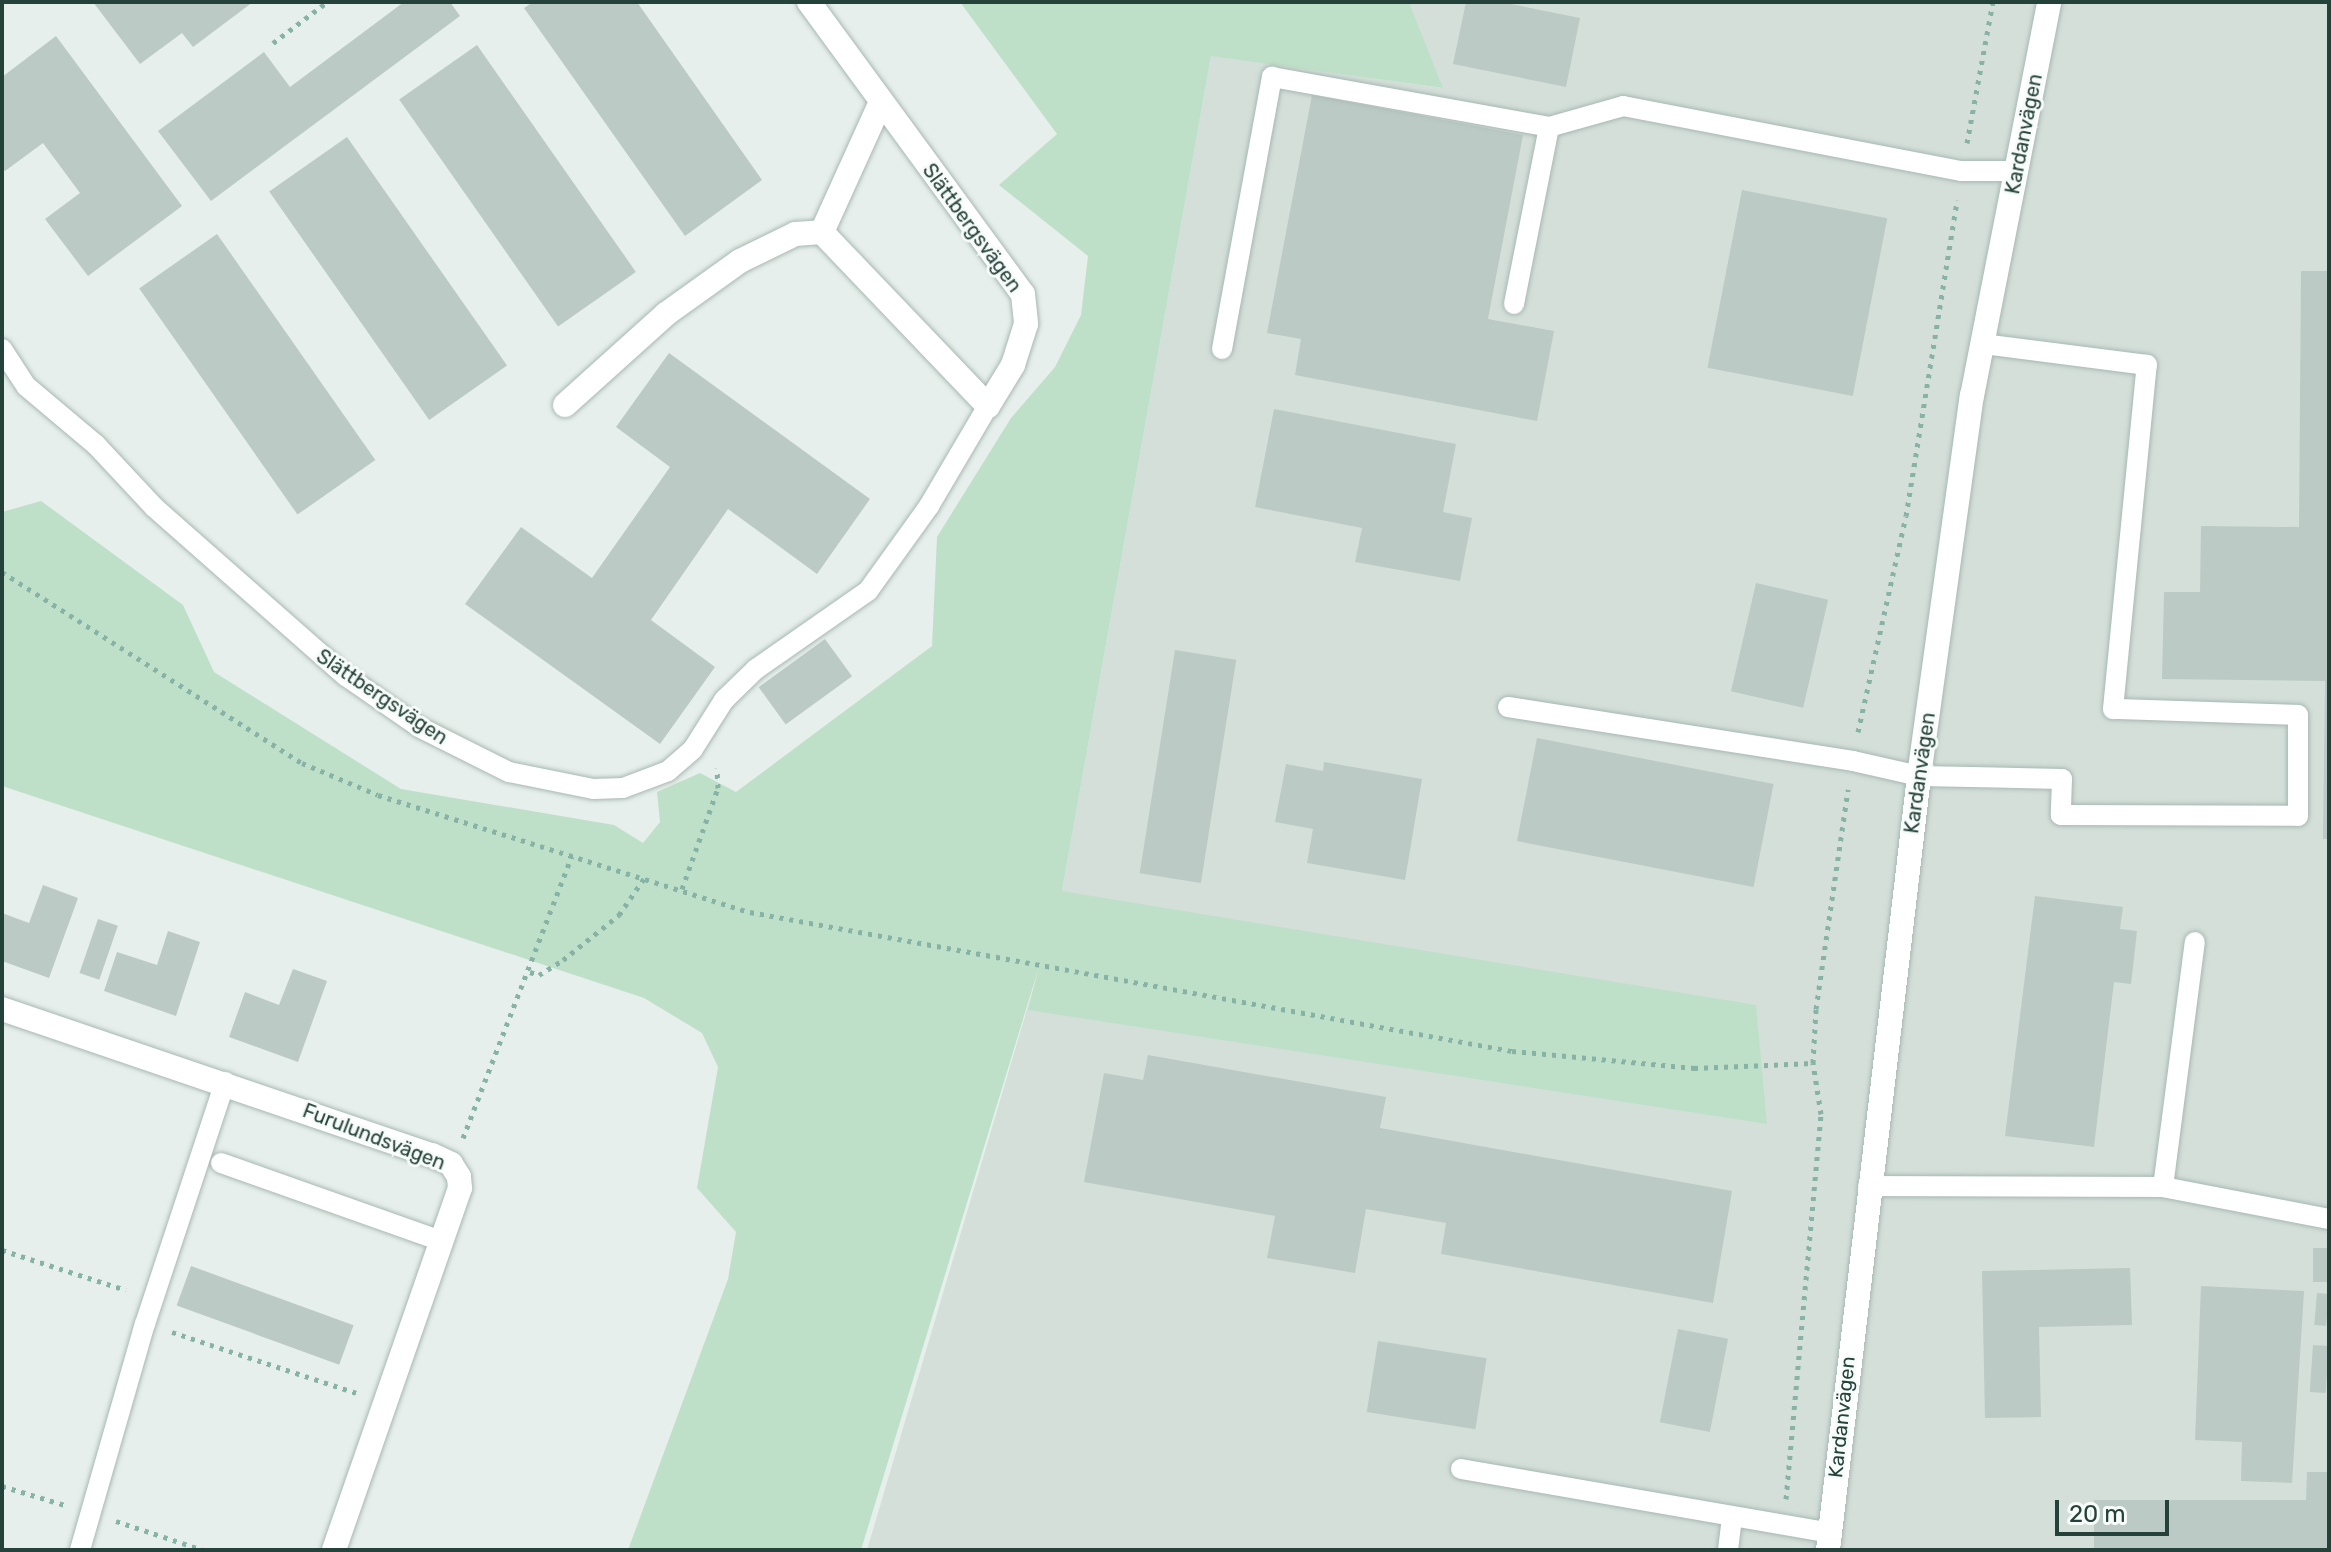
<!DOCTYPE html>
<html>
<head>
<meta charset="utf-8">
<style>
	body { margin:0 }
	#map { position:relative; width:2331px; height:1552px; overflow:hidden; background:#e6efeb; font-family:Rubik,sans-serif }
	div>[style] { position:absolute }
	.built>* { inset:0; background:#d4dfda }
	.green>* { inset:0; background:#bfe0c8 }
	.building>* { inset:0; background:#bbcac4; transform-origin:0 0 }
	.path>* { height:5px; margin-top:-2.5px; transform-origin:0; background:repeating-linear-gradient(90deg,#86b3a5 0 4px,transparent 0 10px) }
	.roads { filter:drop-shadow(0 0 2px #a8b8b2) drop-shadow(0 0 2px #a8b8b2) }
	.lane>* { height:20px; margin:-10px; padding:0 10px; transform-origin:10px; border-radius:10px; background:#fff }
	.street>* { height:24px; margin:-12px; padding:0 12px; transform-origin:12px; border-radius:12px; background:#fff }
	.secondary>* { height:24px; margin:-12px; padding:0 12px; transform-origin:12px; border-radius:12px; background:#fff }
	span { translate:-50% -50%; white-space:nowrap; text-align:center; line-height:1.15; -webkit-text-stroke:6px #f7fbf9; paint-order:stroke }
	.street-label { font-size:20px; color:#24423a }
	.frame { position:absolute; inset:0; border:4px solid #24423a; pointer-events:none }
	.scale { position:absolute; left:2055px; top:1500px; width:114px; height:36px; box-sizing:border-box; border:4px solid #24423a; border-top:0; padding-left:10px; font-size:24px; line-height:28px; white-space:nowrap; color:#24423a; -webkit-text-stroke:6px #f7fbf9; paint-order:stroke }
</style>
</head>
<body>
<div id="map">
	<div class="built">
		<div style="clip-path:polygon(1409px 2px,2329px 2px,2329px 1550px,867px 1550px,1062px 891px,1211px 55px,1442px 88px)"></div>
	</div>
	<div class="green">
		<div style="clip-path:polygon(960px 2px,1409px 2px,1443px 88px,1211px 56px,1062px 891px,1756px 1005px,1767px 1124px,1028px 1010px,1039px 967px,861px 1550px,628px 1550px,728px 1279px,736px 1232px,697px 1188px,718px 1067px,702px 1033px,644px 998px,2px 786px,2px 512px,41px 501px,183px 605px,214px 672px,401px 789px,614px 825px,643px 843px,660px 822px,657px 792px,700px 773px,736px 792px,932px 646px,937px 537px,1011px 418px,1055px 367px,1081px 315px,1088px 256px,999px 185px,1057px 134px)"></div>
	</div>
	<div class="building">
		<div style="clip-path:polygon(93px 2px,253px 2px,193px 47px,182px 33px,140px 64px)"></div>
		<div style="clip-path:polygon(404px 2px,450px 2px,460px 16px,211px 201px,158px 131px,264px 52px,290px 87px)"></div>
		<div style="clip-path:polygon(533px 2px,637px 2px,762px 180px,685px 236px,524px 8px)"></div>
		<div style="clip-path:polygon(1466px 2px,1501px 2px,1580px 18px,1566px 87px,1453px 64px)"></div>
		<div style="clip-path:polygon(56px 36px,182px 206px,88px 276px,45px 219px,80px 193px,43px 143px,5px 171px,2px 167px,2px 77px)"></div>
		<div style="left:477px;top:45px;width:277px;height:95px;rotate:55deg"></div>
		<div style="clip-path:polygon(1312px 95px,1523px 135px,1488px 319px,1554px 331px,1537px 421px,1295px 375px,1301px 339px,1267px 333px)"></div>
		<div style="left:347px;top:137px;width:279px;height:95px;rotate:55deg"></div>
		<div style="left:1742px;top:190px;width:148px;height:181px;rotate:11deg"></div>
		<div style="left:217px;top:234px;width:276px;height:95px;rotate:55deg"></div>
		<div style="clip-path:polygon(2301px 271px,2329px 271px,2329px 839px,2323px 839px,2325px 681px,2162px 679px,2164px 592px,2200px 592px,2201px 526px,2299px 527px)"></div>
		<div style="clip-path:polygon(669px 353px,870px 499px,817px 574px,728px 509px,651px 620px,715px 667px,660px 744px,465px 604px,521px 527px,592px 578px,670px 467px,616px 427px)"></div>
		<div style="clip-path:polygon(1274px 409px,1456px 444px,1443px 512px,1472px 518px,1460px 581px,1355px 562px,1362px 528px,1255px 507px)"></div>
		<div style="left:1756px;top:583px;width:74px;height:111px;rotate:13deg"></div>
		<div style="left:825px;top:639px;width:46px;height:82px;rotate:54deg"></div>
		<div style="left:1175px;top:650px;width:62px;height:226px;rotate:9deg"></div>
		<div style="left:1537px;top:738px;width:241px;height:105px;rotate:11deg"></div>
		<div style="clip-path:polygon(1324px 762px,1422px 779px,1405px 880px,1307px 863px,1313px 829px,1275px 822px,1286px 764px,1323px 771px)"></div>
		<div style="clip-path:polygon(43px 885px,78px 898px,49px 978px,2px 961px,2px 913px,29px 923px)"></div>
		<div style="clip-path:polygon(2035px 896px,2123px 907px,2120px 929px,2137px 931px,2131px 984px,2114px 982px,2094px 1147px,2005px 1136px)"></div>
		<div style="left:98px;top:919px;width:21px;height:57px;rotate:19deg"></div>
		<div style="clip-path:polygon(168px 931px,200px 942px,176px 1016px,104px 991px,117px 952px,157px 965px)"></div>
		<div style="clip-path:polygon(293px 969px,327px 981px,298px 1062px,229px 1037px,245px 992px,279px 1005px)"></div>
		<div style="clip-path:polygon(1148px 1055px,1386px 1097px,1380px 1128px,1732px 1191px,1713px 1303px,1441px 1254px,1446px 1223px,1366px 1209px,1355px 1273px,1267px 1258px,1275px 1216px,1084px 1182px,1104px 1073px,1143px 1080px)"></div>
		<div style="left:2313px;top:1248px;width:16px;height:34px"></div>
		<div style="left:191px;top:1266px;width:173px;height:42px;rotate:20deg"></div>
		<div style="clip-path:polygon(2130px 1268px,2132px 1325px,2039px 1327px,2041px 1417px,1985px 1418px,1982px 1271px)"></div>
		<div style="clip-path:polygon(2201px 1286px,2304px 1291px,2292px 1483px,2241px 1481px,2242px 1442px,2195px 1440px)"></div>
		<div style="left:2317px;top:1293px;width:12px;height:32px;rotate:5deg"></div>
		<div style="left:1678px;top:1329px;width:51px;height:95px;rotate:11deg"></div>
		<div style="left:1378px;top:1341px;width:110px;height:72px;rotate:9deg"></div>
		<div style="left:2313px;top:1345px;width:16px;height:47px;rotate:4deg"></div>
		<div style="clip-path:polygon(2307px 1472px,2329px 1472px,2329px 1550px,2094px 1550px,2094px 1500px,2306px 1500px)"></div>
	</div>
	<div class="path">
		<div style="left:273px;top:43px;width:68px;rotate:-37.2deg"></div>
		<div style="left:1967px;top:143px;width:143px;rotate:-79.6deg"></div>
		<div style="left:2px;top:572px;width:356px;rotate:32.5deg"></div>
		<div style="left:302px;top:763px;width:82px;rotate:22.8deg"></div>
		<div style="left:378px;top:795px;width:390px;rotate:17.5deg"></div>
		<div style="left:750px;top:912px;width:775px;rotate:10.34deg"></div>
		<div style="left:1512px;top:1051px;width:183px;rotate:5.3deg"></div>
		<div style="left:1694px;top:1068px;width:119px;rotate:-2.4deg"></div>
		<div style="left:1858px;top:732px;width:221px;rotate:-77.5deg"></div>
		<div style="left:1906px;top:516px;width:320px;rotate:-80.8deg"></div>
		<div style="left:682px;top:889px;width:107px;rotate:-70.4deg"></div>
		<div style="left:718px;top:788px;width:20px;rotate:-93deg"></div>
		<div style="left:530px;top:972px;width:9px;rotate:18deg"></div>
		<div style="left:539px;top:975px;width:28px;rotate:-32deg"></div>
		<div style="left:563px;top:960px;width:72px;rotate:-38.8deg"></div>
		<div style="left:619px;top:915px;width:46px;rotate:-55.6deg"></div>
		<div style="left:463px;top:1138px;width:302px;rotate:-68.9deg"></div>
		<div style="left:2px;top:1250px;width:130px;rotate:17.9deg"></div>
		<div style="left:172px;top:1332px;width:194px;rotate:18.3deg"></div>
		<div style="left:2px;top:1486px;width:66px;rotate:16.8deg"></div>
		<div style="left:1786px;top:1499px;width:387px;rotate:-84.8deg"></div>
		<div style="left:1821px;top:1114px;width:52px;rotate:-98.9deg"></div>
		<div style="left:1813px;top:1063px;width:54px;rotate:-86.8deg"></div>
		<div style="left:1816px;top:1009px;width:222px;rotate:-81.7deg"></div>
		<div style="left:116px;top:1521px;width:92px;rotate:18.4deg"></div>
	</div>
	<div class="roads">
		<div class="lane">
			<div style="left:1514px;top:304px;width:180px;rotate:-78.8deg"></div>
			<div style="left:2px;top:349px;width:44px;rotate:57deg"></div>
			<div style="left:26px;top:386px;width:92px;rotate:40.1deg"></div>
			<div style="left:96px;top:445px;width:85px;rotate:46.9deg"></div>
			<div style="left:154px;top:507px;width:256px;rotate:41.4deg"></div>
			<div style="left:346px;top:676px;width:89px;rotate:34.9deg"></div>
			<div style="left:419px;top:727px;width:101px;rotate:26.6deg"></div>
			<div style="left:509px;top:772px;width:86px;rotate:11.4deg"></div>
			<div style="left:593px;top:789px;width:30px;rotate:-2deg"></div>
			<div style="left:623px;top:788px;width:48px;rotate:-20.7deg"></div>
			<div style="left:668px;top:771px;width:33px;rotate:-41deg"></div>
			<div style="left:693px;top:749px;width:58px;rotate:-57.7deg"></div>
			<div style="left:724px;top:700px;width:45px;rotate:-44.1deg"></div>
			<div style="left:756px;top:669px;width:136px;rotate:-34.9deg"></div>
			<div style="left:868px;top:591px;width:105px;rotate:-54.3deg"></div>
			<div style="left:929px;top:506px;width:116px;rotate:-59.5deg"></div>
			<div style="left:1222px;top:349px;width:277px;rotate:-79.6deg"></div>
			<div style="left:1272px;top:77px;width:281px;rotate:10.2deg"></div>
			<div style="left:1549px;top:127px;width:77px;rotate:-15.8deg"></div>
			<div style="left:1623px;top:106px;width:344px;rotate:10.9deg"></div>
			<div style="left:1961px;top:171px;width:55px"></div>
			<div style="left:1508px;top:707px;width:349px;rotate:8.9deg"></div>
			<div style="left:1853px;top:761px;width:68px;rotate:12.8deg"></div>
			<div style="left:1919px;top:776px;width:143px;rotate:1.2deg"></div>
			<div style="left:2062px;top:779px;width:36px;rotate:92deg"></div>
			<div style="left:2061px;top:815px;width:237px;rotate:0.2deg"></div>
			<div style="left:2298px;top:816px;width:101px;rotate:-90deg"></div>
			<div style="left:2298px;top:715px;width:185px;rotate:-178.1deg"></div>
			<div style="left:2113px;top:709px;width:346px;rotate:-84.4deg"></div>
			<div style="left:2147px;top:365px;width:166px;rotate:-172.7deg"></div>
			<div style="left:221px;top:1163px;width:233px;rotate:19.5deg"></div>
			<div style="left:1868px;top:1186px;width:295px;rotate:0.2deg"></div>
			<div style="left:2163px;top:1187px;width:247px;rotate:-82.6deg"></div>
			<div style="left:2163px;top:1187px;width:169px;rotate:10.9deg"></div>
			<div style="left:1461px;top:1469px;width:375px;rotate:9.8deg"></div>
			<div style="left:80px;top:1550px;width:235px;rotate:-74deg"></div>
			<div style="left:145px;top:1324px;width:255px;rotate:-71.7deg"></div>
			<div style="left:1728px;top:1550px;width:32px;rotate:-83deg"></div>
		</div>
		<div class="street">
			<div style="left:809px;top:2px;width:362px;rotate:53.8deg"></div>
			<div style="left:1023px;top:294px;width:30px;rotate:84deg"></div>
			<div style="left:1026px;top:324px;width:43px;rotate:107.6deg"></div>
			<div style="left:1013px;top:365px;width:48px;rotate:121.4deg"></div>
			<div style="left:988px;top:406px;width:240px;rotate:-133.7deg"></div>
			<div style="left:822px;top:232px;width:143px;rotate:-65.6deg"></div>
			<div style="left:565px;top:405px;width:136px;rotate:-42deg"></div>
			<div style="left:666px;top:314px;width:91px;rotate:-35.6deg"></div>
			<div style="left:740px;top:261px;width:61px;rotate:-26.1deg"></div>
			<div style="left:795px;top:234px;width:27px;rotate:-4deg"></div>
			<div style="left:2px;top:1009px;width:454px;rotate:18.8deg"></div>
			<div style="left:432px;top:1155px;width:21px;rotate:25deg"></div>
			<div style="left:451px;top:1164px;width:15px;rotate:58deg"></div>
			<div style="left:459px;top:1177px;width:11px;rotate:85deg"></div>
			<div style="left:460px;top:1188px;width:383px;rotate:109.2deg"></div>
		</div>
		<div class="secondary">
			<div style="left:1828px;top:1550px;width:779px;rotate:-83.29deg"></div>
			<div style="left:1919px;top:776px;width:384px;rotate:-82.1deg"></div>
			<div style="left:1972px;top:396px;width:401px;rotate:-78.9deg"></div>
		</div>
	</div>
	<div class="street-label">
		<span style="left:2024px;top:134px;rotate:-79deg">Kardanvägen</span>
		<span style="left:972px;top:228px;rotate:54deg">Slättbergsvägen</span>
		<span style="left:382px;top:697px;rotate:34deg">Slättbergsvägen</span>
		<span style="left:1920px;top:773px;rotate:-82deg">Kardanvägen</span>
		<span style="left:374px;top:1137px;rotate:21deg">Furulundsvägen</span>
		<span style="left:1842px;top:1417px;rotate:-84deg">Kardanvägen</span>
	</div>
	<div class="frame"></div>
	<div class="scale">20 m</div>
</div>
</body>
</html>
